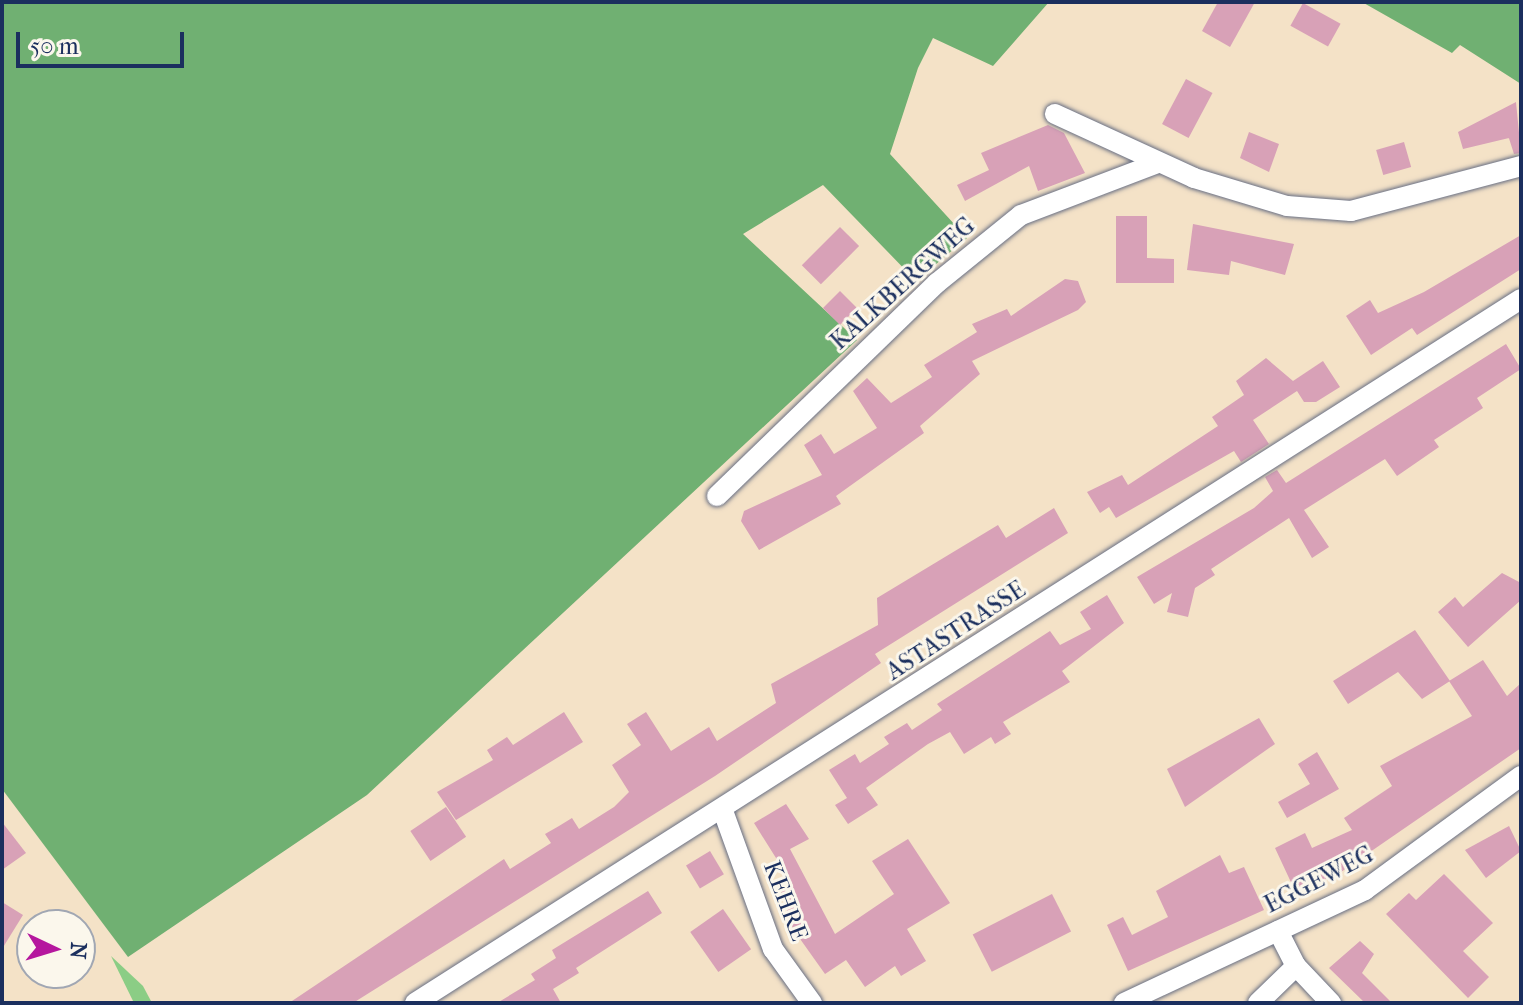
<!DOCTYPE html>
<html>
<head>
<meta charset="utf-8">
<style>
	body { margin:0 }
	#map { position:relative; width:1523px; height:1005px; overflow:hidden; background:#f4e2c7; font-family:"IM FELL French Canon",serif }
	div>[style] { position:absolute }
	.green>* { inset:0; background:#8bcd85 }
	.forest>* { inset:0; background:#70b072 }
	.building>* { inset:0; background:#d8a1b7; transform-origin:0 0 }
	.roads { filter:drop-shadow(0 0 2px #676e83) drop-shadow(0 0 2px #676e83) }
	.minor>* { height:20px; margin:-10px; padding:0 10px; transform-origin:10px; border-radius:10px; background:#fff }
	span { translate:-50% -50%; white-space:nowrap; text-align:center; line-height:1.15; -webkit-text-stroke:6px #fbf7ec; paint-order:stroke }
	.street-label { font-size:24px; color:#1b2f5e }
	.frame { position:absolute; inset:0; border:4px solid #1b2f5e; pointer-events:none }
	.north { position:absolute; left:16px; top:909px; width:80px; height:80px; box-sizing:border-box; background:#fbf7ec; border:2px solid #a1a7b3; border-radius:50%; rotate:94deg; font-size:22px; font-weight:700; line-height:32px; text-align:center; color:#1b2f5e }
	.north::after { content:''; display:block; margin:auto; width:28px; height:36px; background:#b5179e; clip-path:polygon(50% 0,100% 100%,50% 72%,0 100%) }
	.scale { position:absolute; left:16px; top:32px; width:168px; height:36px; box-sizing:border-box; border:4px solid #1b2f5e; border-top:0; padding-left:10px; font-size:24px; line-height:28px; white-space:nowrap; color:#1b2f5e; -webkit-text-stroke:6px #fbf7ec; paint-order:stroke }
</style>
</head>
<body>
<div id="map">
	<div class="green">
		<div style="clip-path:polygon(111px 956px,143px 986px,152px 1003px,134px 1003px)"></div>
	</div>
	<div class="forest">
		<div style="clip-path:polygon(2px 2px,1049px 2px,993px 66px,933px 38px,918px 68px,890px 154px,967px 238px,916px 281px,823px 185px,743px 234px,857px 340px,367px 795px,128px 957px,2px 789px)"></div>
		<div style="clip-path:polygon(1362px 2px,1521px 2px,1521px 84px,1460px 45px,1452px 53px)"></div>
	</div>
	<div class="building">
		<div style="clip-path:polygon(1218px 2px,1255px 2px,1230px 47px,1202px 31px)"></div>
		<div style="left:1303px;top:3px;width:43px;height:26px;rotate:29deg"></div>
		<div style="left:1186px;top:79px;width:30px;height:51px;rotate:28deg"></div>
		<div style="clip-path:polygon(1516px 102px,1521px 153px,1514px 154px,1506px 129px,1509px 138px,1463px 149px,1458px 132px)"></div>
		<div style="clip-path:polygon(1048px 125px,1064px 133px,1085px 173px,1038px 191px,1029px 166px,965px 201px,957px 185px,989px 170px,981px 153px)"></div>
		<div style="clip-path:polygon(1249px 132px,1279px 144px,1269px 172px,1240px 158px)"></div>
		<div style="left:1404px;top:142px;width:26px;height:29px;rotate:74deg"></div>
		<div style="clip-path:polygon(1116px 216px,1147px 216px,1147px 258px,1174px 259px,1174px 283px,1116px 283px)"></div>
		<div style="clip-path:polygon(1193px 224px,1294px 244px,1285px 275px,1231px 261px,1229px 275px,1187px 270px)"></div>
		<div style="left:840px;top:227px;width:27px;height:54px;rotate:45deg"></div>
		<div style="clip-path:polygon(1521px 235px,1521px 269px,1417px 335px,1412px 328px,1371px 355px,1346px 316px,1370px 300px,1378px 313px,1424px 292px)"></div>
		<div style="clip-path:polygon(1065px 279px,1078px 281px,1086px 302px,1078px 310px,972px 361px,980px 374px,920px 426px,924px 433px,836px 496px,841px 504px,759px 550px,741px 521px,744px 511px,822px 475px,804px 445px,821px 434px,834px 454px,877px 428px,853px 391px,867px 378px,891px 403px,932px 377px,924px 365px,977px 332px,972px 324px,1007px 309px,1011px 316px)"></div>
		<div style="left:840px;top:291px;width:24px;height:24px;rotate:45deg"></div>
		<div style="clip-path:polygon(1506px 344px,1521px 369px,1477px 398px,1483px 408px,1434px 440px,1439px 447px,1397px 476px,1385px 459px,1304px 510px,1329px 547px,1312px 558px,1289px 518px,1211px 569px,1215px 575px,1195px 588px,1188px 617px,1167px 612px,1172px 593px,1154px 604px,1137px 577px,1254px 508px,1273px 491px,1265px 477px,1277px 470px,1286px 483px)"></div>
		<div style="clip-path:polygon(1266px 358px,1293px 381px,1323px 361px,1340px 387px,1316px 402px,1304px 402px,1297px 391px,1253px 420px,1269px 444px,1241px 462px,1234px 451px,1116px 518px,1109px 507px,1100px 513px,1087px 492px,1122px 475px,1128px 485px,1218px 426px,1212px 417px,1244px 395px,1236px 381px)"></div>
		<div style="clip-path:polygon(1054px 508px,1068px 533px,875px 654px,881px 663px,715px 776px,353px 1003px,289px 1003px,504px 859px,510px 869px,551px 843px,545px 834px,559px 826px,572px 818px,579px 829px,614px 807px,629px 792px,612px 765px,641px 745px,627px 724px,646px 712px,671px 751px,709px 727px,717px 741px,776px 703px,771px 684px,878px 625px,877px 598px,998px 525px,1006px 538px)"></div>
		<div style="clip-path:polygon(1502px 573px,1521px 583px,1521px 600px,1468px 647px,1438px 612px,1455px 597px,1463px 607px)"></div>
		<div style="clip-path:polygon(1107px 595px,1124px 623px,1062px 671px,1070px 682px,1003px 722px,1011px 734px,995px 744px,991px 737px,964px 754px,950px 732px,928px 744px,866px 788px,878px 805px,848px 824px,835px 805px,847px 798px,829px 770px,855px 754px,860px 763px,889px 744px,884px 737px,907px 723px,912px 730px,942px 710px,937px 704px,1050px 631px,1060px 645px,1091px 629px,1080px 612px)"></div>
		<div style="clip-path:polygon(1415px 630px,1450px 681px,1422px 699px,1398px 672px,1348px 704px,1333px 681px)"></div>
		<div style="clip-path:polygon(1483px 660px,1507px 696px,1521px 683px,1521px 748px,1341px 872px,1296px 893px,1275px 848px,1305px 833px,1312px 848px,1352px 830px,1344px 818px,1392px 786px,1380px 766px,1472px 716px,1449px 681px)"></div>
		<div style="clip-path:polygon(564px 712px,583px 742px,456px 820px,437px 792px,493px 760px,487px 750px,507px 737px,513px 745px)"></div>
		<div style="clip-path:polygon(1259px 718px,1275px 744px,1185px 807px,1167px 769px)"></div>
		<div style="clip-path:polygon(1317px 752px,1339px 789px,1287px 818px,1278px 802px,1310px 784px,1298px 764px)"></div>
		<div style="clip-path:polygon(786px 804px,809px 839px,790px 849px,835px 934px,894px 894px,872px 861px,908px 839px,950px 903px,907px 929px,926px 961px,901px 976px,895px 966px,865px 987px,846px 960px,825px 974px,793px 929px,781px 892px,793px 885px,754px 823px)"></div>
		<div style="left:446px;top:807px;width:36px;height:43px;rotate:56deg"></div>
		<div style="clip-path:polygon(2px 822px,26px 853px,2px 870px)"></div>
		<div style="clip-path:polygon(1509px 826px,1521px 851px,1486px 878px,1465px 850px)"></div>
		<div style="left:710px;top:851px;width:27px;height:28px;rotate:59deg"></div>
		<div style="clip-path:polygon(1220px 855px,1229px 873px,1244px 867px,1264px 910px,1128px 971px,1107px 925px,1123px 917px,1132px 935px,1168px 917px,1156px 891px)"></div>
		<div style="clip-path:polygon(1444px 874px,1493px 923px,1463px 951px,1489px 977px,1468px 998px,1386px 914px,1409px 893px,1416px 900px)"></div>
		<div style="clip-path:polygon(648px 891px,662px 913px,576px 968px,579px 973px,553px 989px,561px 1003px,497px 1003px,535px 980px,531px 974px,556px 958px,552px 950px)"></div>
		<div style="left:1052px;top:894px;width:42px;height:89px;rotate:63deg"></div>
		<div style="clip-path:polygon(2px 902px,23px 915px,2px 949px)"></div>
		<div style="left:723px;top:909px;width:49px;height:40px;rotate:55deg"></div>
		<div style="clip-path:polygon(1360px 941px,1374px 954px,1362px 973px,1392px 1003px,1365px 1003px,1329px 968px)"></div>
	</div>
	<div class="roads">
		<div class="minor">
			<div style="left:1055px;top:114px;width:153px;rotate:24.7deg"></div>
			<div style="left:1194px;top:178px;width:97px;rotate:16.8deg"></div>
			<div style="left:1287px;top:206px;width:64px;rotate:4.5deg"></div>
			<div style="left:1351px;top:211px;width:176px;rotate:-14.8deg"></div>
			<div style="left:717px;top:496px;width:306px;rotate:-44.1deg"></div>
			<div style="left:937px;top:283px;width:108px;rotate:-39deg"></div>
			<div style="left:1021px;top:215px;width:147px;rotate:-20.8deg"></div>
			<div style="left:723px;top:811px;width:147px;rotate:70.1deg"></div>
			<div style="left:773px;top:949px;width:67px;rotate:54.2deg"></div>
			<div style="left:1278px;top:931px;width:39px;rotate:63deg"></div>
			<div style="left:1296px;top:966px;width:51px;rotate:46.6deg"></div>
			<div style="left:415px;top:1003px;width:1311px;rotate:-32.48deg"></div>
			<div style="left:1124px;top:1003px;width:266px;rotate:-25.1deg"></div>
			<div style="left:1365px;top:890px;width:193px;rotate:-36.2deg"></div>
			<div style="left:1258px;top:1003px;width:53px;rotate:-44.2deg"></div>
		</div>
	</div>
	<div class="street-label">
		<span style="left:903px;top:284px;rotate:-42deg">KALKBERGWEG</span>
		<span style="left:956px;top:631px;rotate:-33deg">ASTASTRASSE</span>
		<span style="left:1319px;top:880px;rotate:-27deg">EGGEWEG</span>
		<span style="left:785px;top:901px;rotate:69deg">KEHRE</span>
	</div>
	<div class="frame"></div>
	<div class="north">N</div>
	<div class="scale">50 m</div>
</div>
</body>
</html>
